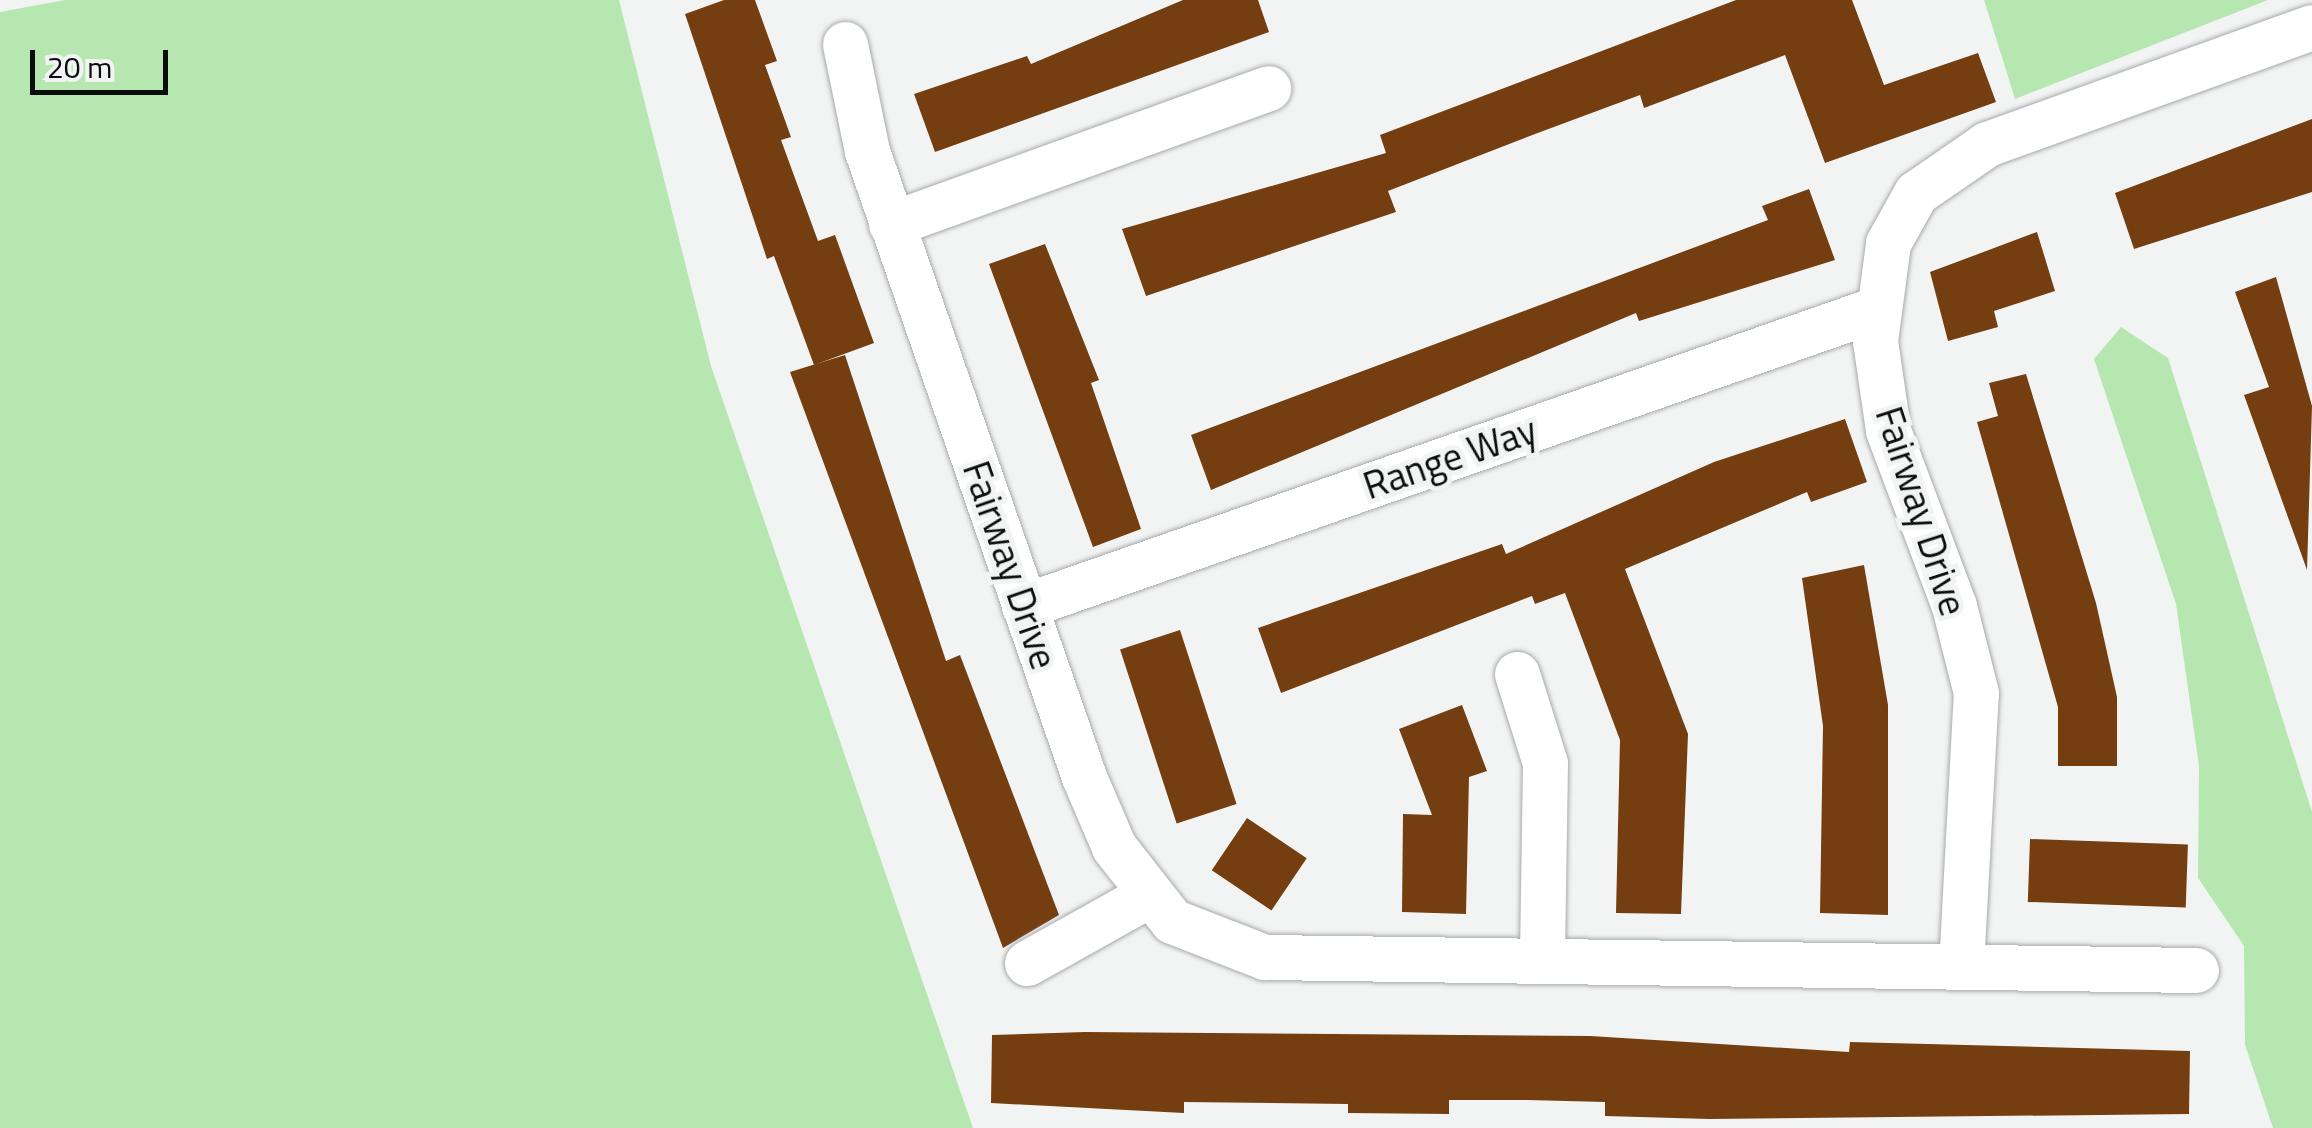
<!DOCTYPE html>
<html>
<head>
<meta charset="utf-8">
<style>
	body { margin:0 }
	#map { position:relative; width:2312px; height:1128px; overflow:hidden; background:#f2f4f4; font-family:"Titillium Web",sans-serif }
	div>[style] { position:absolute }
	.green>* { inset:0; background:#b7e7b0 }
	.building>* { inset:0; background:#743e11; transform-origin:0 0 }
	.roads { filter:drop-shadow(0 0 2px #a8a9aa) drop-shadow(0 0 2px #a8a9aa) }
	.street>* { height:45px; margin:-22.5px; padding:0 22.5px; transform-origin:22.5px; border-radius:22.5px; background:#fff }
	span { translate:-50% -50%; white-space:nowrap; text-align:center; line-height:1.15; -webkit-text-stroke:10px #f2f4f4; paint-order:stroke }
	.street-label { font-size:38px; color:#0b0c0c }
	.scale { position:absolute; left:30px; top:50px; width:138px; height:45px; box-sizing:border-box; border:5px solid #0b0c0c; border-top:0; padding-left:12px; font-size:30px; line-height:35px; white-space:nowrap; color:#0b0c0c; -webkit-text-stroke:8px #f2f4f4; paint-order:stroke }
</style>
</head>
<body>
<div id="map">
	<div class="green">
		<div style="clip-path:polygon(65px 0,619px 0,711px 366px,973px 1128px,0 1128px,0 12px)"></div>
		<div style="clip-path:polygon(1984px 0,2268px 0,2015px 99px)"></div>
		<div style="clip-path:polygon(2121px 327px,2168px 358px,2312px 812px,2312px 1128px,2273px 1128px,2245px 1045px,2244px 946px,2198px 878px,2199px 766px,2176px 604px,2094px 359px)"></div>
	</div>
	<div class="building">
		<div style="clip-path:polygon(724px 0,755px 0,777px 61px,765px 65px,791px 137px,781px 140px,818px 241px,835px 235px,874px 343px,814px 365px,774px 256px,767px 259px,685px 14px)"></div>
		<div style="clip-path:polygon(1183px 0,1258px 0,1269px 32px,935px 152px,914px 94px,1027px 56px,1031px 64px)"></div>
		<div style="clip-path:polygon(1736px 0,1852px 0,1884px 85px,1978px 53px,1996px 102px,1825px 163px,1785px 55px,1644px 108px,1640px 95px,1535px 134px,1388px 191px,1396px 212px,1146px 296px,1122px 229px,1386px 153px,1380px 135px)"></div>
		<div style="clip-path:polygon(2312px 119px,2312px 192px,2134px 249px,2115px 193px)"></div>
		<div style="clip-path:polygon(1809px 189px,1835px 260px,1639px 321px,1636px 313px,1211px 490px,1191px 435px,1768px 220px,1762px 206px)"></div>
		<div style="clip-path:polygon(2037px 232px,2055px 291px,1994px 311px,1998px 327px,1948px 341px,1930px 272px)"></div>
		<div style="clip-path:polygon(1045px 244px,1099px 380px,1091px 383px,1141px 529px,1093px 547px,989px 264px)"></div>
		<div style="clip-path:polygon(2276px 277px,2312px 406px,2307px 570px,2244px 395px,2269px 387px,2235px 292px)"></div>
		<div style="clip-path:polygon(845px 355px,946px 661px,960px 655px,1059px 915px,1003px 948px,790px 372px)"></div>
		<div style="clip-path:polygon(2026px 374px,2096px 603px,2117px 697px,2117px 766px,2058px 766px,2058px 707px,1977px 422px,1998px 416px,1989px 383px)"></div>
		<div style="clip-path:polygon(1845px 419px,1867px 482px,1811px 502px,1807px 492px,1625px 569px,1688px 734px,1681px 914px,1616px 913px,1620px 740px,1565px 593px,1535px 604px,1532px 596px,1281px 693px,1258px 628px,1502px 544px,1506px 554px,1714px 462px)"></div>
		<div style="clip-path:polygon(1864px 565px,1888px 705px,1888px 915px,1820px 913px,1823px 726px,1802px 578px)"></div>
		<div style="left:1180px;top:630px;width:183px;height:63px;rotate:72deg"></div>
		<div style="clip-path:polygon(1462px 705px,1487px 771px,1469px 777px,1466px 914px,1402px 912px,1403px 814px,1432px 815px,1399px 729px)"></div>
		<div style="left:1247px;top:818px;width:72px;height:63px;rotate:34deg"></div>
		<div style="left:2030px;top:839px;width:158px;height:63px;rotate:2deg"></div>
		<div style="clip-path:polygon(1085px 1032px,1590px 1036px,1849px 1052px,1850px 1042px,2190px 1051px,2189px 1114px,1709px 1119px,1605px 1116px,1605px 1102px,1527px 1100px,1449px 1100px,1449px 1114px,1348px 1113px,1348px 1104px,1184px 1102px,1184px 1113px,991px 1103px,992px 1035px)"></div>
	</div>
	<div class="roads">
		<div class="street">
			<div style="left:845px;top:44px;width:109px;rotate:78.4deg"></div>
			<div style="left:867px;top:151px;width:663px;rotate:70.88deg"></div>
			<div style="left:1084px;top:777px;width:76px;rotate:66.8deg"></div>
			<div style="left:1114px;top:847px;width:94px;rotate:51.9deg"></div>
			<div style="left:1172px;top:921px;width:100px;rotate:21.2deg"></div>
			<div style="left:1265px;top:957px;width:931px;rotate:0.8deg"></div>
			<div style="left:891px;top:224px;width:401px;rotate:-19.8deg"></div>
			<div style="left:1024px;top:606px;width:902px;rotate:-19.22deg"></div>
			<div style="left:1517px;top:674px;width:93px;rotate:72.5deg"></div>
			<div style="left:1545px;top:763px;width:198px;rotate:90.9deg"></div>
			<div style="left:1027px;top:963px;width:137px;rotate:-29.2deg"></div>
			<div style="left:1961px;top:967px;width:274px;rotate:-86.9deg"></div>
			<div style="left:1976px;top:693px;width:90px;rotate:-104.2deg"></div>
			<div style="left:1954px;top:606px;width:188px;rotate:-110.6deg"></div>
			<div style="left:1888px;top:430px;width:90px;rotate:-98.3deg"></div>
			<div style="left:1875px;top:341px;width:99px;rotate:-82.4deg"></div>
			<div style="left:1888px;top:243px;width:57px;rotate:-60.8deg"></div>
			<div style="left:1916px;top:193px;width:86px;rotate:-34.6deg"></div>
			<div style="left:1987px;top:144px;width:345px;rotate:-19.8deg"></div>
		</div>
	</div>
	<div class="street-label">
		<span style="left:1450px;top:458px;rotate:-19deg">Range Way</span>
		<span style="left:1921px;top:511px;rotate:72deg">Fairway Drive</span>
		<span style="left:1010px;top:565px;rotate:71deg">Fairway Drive</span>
	</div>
	<div class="scale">20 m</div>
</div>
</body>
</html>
